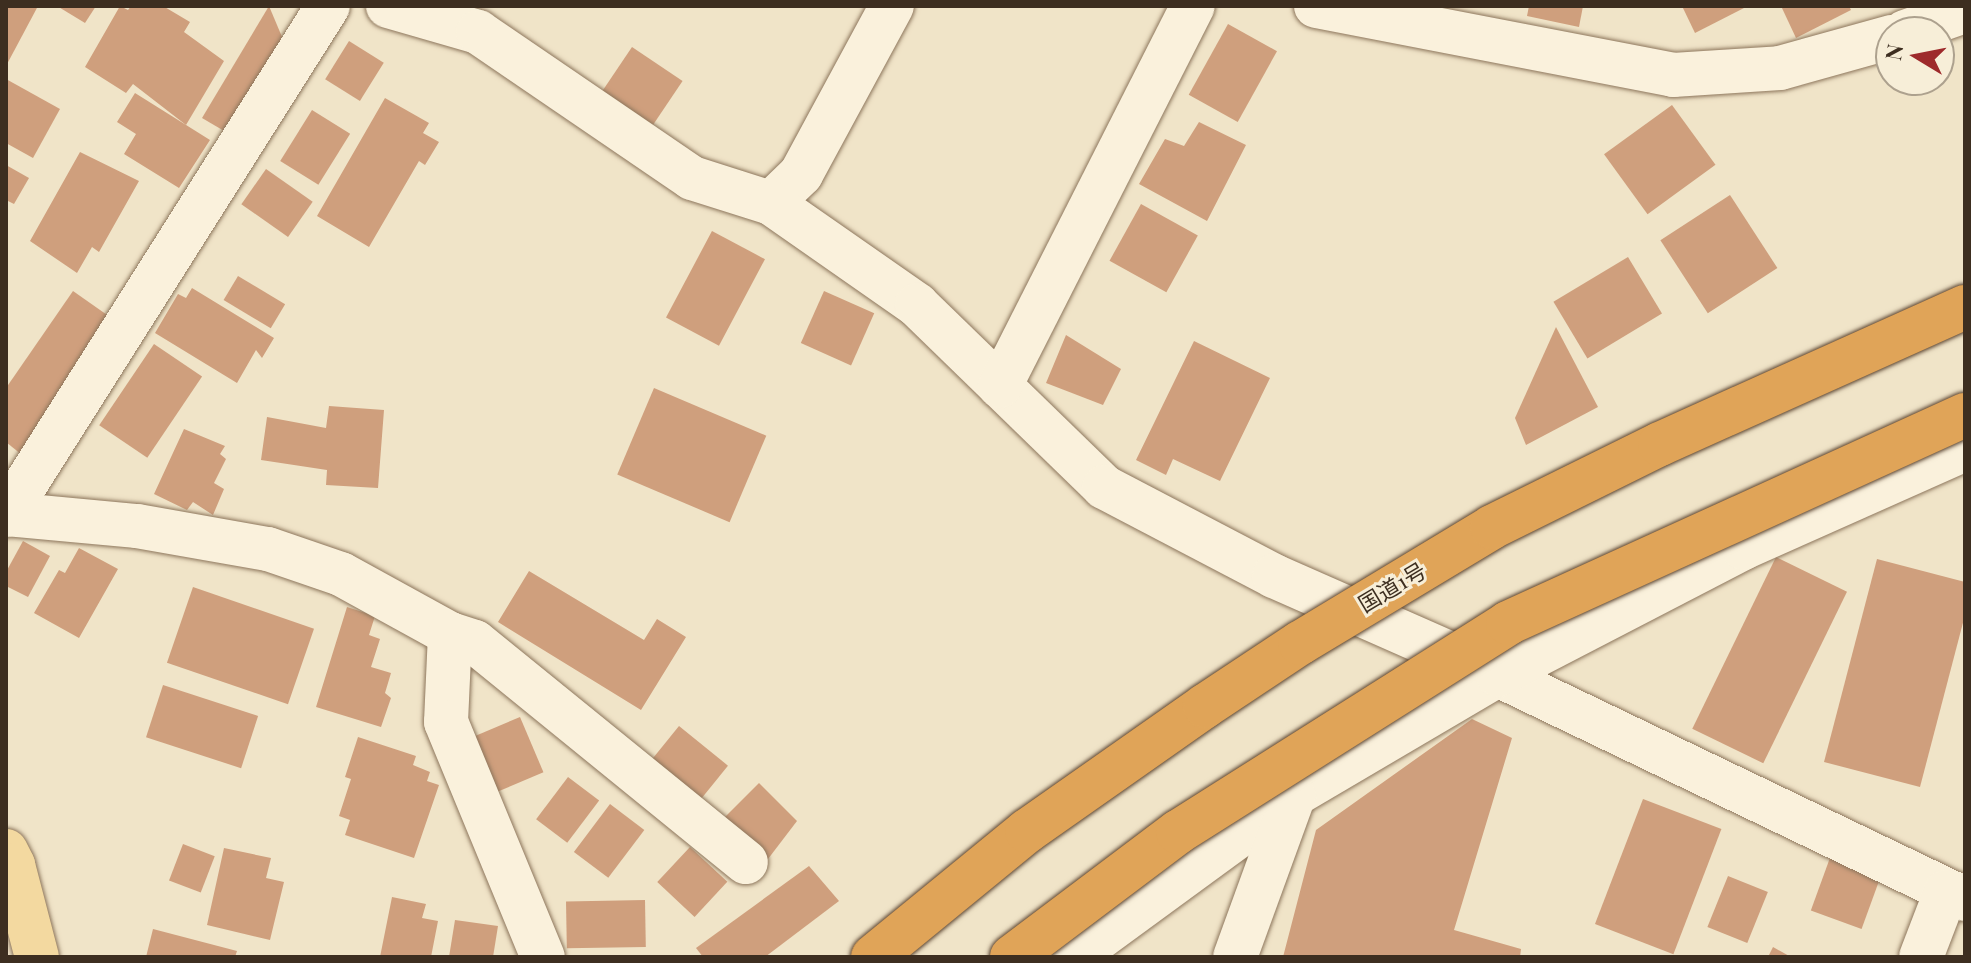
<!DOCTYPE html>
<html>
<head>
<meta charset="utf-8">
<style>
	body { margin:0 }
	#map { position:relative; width:1971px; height:963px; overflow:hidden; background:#f0e4c8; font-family:"Playfair Display","Noto Sans JP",serif }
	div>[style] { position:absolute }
	.building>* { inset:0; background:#cf9f7d; transform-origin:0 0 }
	.roads { filter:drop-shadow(0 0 2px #8d765c) drop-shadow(0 0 2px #8d765c) }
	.minor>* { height:44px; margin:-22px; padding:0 22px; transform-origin:22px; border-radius:22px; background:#faf1dc }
	.major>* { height:44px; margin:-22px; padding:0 22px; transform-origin:22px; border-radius:22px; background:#f3d9a0 }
	.bridges { filter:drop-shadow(0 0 2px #5b4430) drop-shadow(0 0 2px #5b4430) }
	.highway-bridge>* { height:44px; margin:-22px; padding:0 22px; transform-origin:22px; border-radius:22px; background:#e0a458 }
	span { translate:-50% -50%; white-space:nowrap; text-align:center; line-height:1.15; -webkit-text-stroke:6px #f7eed8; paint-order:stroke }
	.street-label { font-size:22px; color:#3d2e20 }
	.frame { position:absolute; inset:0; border:8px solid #3d2e20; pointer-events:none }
	.north { position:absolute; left:1875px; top:16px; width:80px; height:80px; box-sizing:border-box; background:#f7eed8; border:2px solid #ada18e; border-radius:50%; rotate:280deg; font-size:22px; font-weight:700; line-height:32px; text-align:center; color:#3d2e20 }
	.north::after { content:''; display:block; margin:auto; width:28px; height:36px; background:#9e2a2b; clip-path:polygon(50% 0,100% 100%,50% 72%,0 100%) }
</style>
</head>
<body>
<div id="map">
	<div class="building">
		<div style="clip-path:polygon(6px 6px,38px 6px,6px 66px)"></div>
		<div style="clip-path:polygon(57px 6px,96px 6px,85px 23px)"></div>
		<div style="clip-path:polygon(120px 6px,128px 10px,131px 6px,163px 6px,190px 22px,184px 32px,224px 61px,186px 125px,133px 84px,126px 93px,85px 67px)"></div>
		<div style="clip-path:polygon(269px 6px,285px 44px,231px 135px,202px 118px)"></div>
		<div style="clip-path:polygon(1529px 6px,1583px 6px,1579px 27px,1527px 16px)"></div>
		<div style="clip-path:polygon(1682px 6px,1743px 6px,1744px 8px,1695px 33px)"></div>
		<div style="clip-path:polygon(1781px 6px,1849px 6px,1851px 10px,1796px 38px)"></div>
		<div style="left:1228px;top:24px;width:56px;height:81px;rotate:29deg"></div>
		<div style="left:349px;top:41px;width:41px;height:45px;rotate:32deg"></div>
		<div style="left:632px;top:47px;width:61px;height:53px;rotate:34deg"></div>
		<div style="clip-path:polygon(6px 79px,60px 109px,33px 158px,6px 143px)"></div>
		<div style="clip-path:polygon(135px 93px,210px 140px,179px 188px,124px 154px,136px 134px,117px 122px)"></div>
		<div style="clip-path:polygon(385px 98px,429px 123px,423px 133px,439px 142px,425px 165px,419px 161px,369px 247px,317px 216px)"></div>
		<div style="left:1672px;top:105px;width:74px;height:84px;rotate:54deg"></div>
		<div style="left:312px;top:110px;width:45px;height:60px;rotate:32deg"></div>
		<div style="clip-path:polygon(1199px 122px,1246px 145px,1207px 221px,1139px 184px,1165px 139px,1184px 146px)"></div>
		<div style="clip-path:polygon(80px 152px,139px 181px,99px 252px,92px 247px,77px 273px,30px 241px)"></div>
		<div style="clip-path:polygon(6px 165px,29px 178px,14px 204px,6px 200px)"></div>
		<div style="left:266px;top:169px;width:57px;height:43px;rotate:35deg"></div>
		<div style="left:1730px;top:195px;width:87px;height:83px;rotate:57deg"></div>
		<div style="left:1141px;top:204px;width:65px;height:65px;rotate:29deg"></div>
		<div style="left:712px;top:231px;width:60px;height:98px;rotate:28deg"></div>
		<div style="left:1628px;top:257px;width:66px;height:87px;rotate:59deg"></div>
		<div style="left:238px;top:276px;width:55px;height:28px;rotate:31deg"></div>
		<div style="clip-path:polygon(192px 288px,274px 338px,262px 358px,256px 350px,237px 383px,155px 333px,178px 294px,186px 298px)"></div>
		<div style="clip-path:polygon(73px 291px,110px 317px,22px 455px,6px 442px,6px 388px)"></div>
		<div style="left:824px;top:291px;width:55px;height:57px;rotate:24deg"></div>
		<div style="clip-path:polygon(1556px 327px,1598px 407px,1526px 445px,1515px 418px)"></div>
		<div style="clip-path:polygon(1066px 335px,1121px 369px,1103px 405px,1046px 383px)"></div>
		<div style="clip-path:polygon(1194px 341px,1270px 378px,1220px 481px,1173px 459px,1166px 475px,1136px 460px)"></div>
		<div style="left:154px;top:344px;width:58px;height:98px;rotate:34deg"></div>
		<div style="left:654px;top:388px;width:122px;height:94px;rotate:23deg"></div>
		<div style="clip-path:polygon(329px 406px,384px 410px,378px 488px,326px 485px,327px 470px,261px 460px,267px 417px,326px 428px)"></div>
		<div style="clip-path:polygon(184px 429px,225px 446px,220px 454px,226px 459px,214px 483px,224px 489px,213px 515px,193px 502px,187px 510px,154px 494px)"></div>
		<div style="clip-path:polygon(23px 541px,50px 556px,28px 597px,6px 586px,6px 572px)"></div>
		<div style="clip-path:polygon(79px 548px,118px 569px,79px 638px,34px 613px,59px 570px,65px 573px)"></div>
		<div style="left:1776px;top:557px;width:79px;height:191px;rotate:26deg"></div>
		<div style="clip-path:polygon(1877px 559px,1965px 582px,1965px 615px,1920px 787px,1824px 762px)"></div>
		<div style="clip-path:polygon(529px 571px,644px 640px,657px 619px,686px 637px,641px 710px,498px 622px)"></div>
		<div style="left:193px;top:587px;width:128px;height:80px;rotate:19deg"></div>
		<div style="clip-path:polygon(347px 607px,375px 616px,369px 635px,380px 639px,371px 667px,391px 673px,385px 693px,391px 698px,381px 727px,316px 707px)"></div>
		<div style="left:163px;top:685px;width:100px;height:55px;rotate:18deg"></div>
		<div style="left:520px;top:717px;width:60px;height:50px;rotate:67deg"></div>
		<div style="clip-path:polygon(1472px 719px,1512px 738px,1454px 930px,1521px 949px,1520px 957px,1283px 957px,1316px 830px)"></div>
		<div style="left:679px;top:726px;width:63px;height:46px;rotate:39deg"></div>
		<div style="clip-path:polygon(358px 737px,416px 756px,413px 765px,430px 772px,427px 781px,439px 785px,414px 858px,345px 835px,350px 820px,339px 816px,351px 779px,345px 777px)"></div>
		<div style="left:568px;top:777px;width:39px;height:53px;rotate:37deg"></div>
		<div style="clip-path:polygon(759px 783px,797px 821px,768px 859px,723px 819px)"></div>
		<div style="left:1643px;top:799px;width:84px;height:134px;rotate:21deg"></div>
		<div style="left:610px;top:804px;width:43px;height:60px;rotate:37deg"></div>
		<div style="left:183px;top:844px;width:34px;height:39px;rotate:21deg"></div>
		<div style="left:690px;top:847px;width:51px;height:48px;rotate:43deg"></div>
		<div style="clip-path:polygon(224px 848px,271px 858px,266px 878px,284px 882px,270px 940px,207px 925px)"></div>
		<div style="left:1831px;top:855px;width:54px;height:59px;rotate:20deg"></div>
		<div style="clip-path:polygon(809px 866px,839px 901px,765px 957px,703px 957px,696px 948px)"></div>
		<div style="left:1728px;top:876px;width:43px;height:55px;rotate:22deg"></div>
		<div style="clip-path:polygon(392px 897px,426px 904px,422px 918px,438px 921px,431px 957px,380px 957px)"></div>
		<div style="left:645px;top:900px;width:47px;height:79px;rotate:89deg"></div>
		<div style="clip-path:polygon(455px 920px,498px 926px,493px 957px,449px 957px)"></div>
		<div style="clip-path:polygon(153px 929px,237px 951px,235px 957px,146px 957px)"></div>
		<div style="clip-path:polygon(1773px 947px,1791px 957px,1768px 957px)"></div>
	</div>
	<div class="roads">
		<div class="minor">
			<div style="left:388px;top:6px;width:94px;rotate:16.1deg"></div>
			<div style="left:478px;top:32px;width:259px;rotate:34.3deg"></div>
			<div style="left:692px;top:178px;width:83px;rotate:17.6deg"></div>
			<div style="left:771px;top:203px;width:42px;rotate:-44deg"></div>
			<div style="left:801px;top:174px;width:191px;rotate:-61.6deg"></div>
			<div style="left:1316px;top:6px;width:364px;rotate:10.9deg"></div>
			<div style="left:1673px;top:75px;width:107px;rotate:-3.7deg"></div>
			<div style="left:1780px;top:68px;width:115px;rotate:-15.6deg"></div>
			<div style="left:1905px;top:32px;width:64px;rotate:-19.3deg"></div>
			<div style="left:771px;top:203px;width:178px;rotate:34.9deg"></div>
			<div style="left:917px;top:305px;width:261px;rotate:44.2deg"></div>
			<div style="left:1104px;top:487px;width:192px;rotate:27.6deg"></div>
			<div style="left:1274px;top:576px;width:245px;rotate:23.8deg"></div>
			<div style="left:1498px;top:675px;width:518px;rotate:25.63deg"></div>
			<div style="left:1000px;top:386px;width:426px;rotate:-63.1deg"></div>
			<div style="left:7px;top:514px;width:131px;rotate:5.3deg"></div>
			<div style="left:137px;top:526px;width:133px;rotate:10deg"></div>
			<div style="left:268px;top:549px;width:77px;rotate:18.9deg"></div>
			<div style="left:341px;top:574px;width:124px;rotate:28.8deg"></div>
			<div style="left:450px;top:634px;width:26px;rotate:18deg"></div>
			<div style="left:475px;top:642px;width:349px;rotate:39.1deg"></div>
			<div style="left:6px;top:515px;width:602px;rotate:-57.68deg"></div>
			<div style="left:450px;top:634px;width:88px;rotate:92.6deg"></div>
			<div style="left:446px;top:722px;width:254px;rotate:67.6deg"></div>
			<div style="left:1073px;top:957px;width:274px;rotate:-36.2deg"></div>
			<div style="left:1294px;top:795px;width:237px;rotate:-30.5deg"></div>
			<div style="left:1498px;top:675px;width:276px;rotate:-27.4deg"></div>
			<div style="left:1743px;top:548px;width:243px;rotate:-24deg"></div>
			<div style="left:1235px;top:957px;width:172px;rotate:-70deg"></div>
			<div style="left:1921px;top:957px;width:70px;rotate:-69deg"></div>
		</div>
		<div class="major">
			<div style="left:6px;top:851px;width:16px;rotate:63deg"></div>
			<div style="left:13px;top:865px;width:95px;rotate:75.4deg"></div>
		</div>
	</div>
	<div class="bridges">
		<div class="highway-bridge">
			<div style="left:873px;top:957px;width:199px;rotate:-39.3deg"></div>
			<div style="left:1027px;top:831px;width:218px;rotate:-35.1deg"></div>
			<div style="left:1205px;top:706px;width:114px;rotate:-33.6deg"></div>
			<div style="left:1300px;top:643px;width:224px;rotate:-31.1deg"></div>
			<div style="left:1492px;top:527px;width:187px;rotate:-26.3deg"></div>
			<div style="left:1660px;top:444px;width:334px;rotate:-24.2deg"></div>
			<div style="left:1012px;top:957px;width:208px;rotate:-37deg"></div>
			<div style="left:1178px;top:832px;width:391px;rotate:-32.3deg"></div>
			<div style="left:1508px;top:623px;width:502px;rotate:-24.47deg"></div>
		</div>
	</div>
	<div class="street-label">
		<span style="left:1392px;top:587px;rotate:-31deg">国道1号</span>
	</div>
	<div class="frame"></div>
	<div class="north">N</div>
</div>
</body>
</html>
